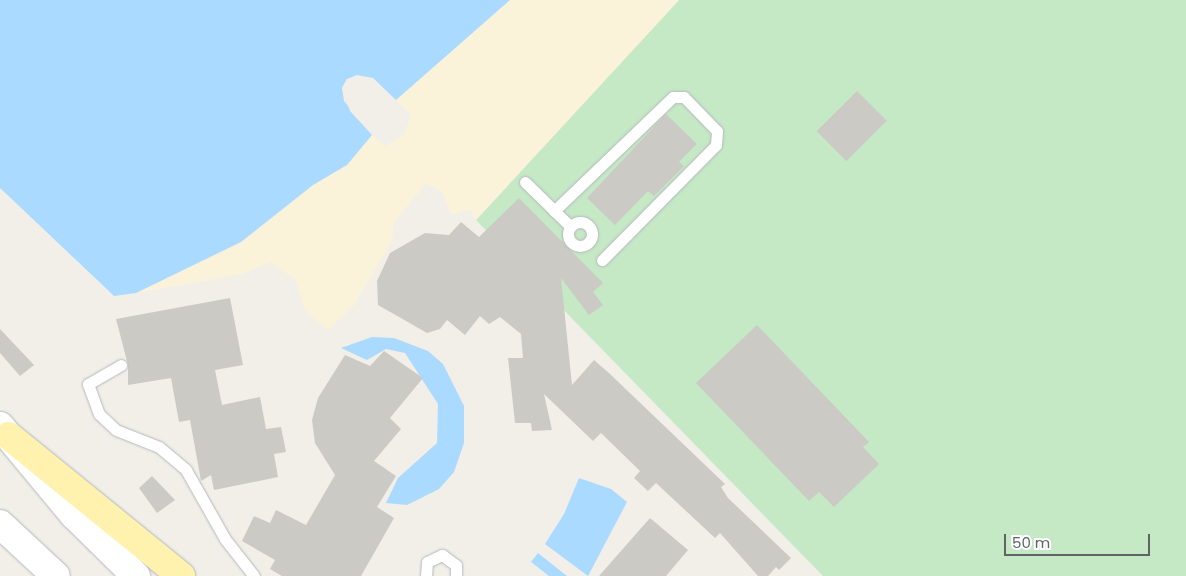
<!DOCTYPE html>
<html>
<head>
<meta charset="utf-8">
<style>
	body { margin:0 }
	#map { position:relative; width:1186px; height:576px; overflow:hidden; background:#f1efe8; font-family:Poppins,sans-serif }
	div>[style] { position:absolute }
	.green>* { inset:0; background:#c5e8c5 }
	.sand>* { inset:0; background:#fbf3d9 }
	.water>* { inset:0; background:#aadaff }
	.pier>* { inset:0; background:#f1efe8 }
	.building>* { inset:0; background:#cccac5; transform-origin:0 0 }
	.roads { filter:drop-shadow(0 0 1px #b5b8bc) drop-shadow(0 0 1px #b5b8bc) }
	.service>* { height:11px; margin:-5.5px; padding:0 5.5px; transform-origin:5.5px; border-radius:5.5px; background:#fff }
	.service>.ring { margin:-5.5px; padding:0; box-sizing:content-box; background:none; border:11px solid #fff; border-radius:50% }
	.secondary>* { height:28px; margin:-14px; padding:0 14px; transform-origin:14px; border-radius:14px; background:#fff }
	.primary>* { height:28px; margin:-14px; padding:0 14px; transform-origin:14px; border-radius:14px; background:#fff2af }
	span { translate:-50% -50%; white-space:nowrap; text-align:center; line-height:1.15; -webkit-text-stroke:4px #fff; paint-order:stroke }
	.scale { position:absolute; left:1004px; top:534px; width:146px; height:22px; box-sizing:border-box; border:2px solid #5f6368; border-top:0; padding-left:6px; font-size:15px; line-height:18px; white-space:nowrap; color:#5f6368; -webkit-text-stroke:4px #fff; paint-order:stroke }
</style>
</head>
<body>
<div id="map">
	<div class="green">
		<div style="clip-path:polygon(679px 0,1186px 0,1186px 576px,823px 576px,476px 220px)"></div>
	</div>
	<div class="sand">
		<div style="clip-path:polygon(510px 0,679px 0,476px 220px,470px 210px,451px 215px,443px 193px,426px 183px,394px 222px,392px 241px,354px 305px,328px 330px,304px 309px,296px 280px,271px 262px,242px 274px,136px 293px,241px 242px,313px 185px,347px 165px,372px 135px,385px 146px,404px 135px,411px 115px,396px 100px)"></div>
	</div>
	<div class="water">
		<div style="clip-path:polygon(0 0,510px 0,396px 100px,373px 78px,347px 79px,342px 88px,350px 111px,372px 135px,347px 165px,313px 185px,241px 242px,136px 293px,114px 296px,0 188px)"></div>
		<div style="clip-path:polygon(372px 337px,394px 338px,428px 351px,443px 364px,464px 406px,464px 443px,454px 472px,439px 489px,407px 505px,386px 503px,398px 478px,437px 443px,438px 404px,405px 353px,386px 349px,367px 360px,341px 348px)"></div>
		<div style="clip-path:polygon(579px 478px,611px 489px,627px 502px,588px 576px,545px 544px,564px 514px)"></div>
		<div style="clip-path:polygon(538px 553px,567px 576px,549px 576px,531px 562px)"></div>
	</div>
	<div class="pier">
		<div style="clip-path:polygon(357px 75px,373px 78px,396px 103px,372px 80px,349px 81px,346px 100px,374px 137px,344px 101px,342px 88px,347px 79px)"></div>
		<div style="clip-path:polygon(0 188px,49px 235px,114px 296px,47px 237px)"></div>
	</div>
	<div class="building">
		<div style="left:857px;top:91px;width:42px;height:57px;rotate:45deg"></div>
		<div style="clip-path:polygon(666px 114px,697px 144px,679px 162px,684px 166px,654px 196px,648px 191px,615px 225px,587px 198px)"></div>
		<div style="clip-path:polygon(519px 198px,603px 283px,593px 292px,603px 305px,589px 315px,561px 278px,572px 385px,594px 360px,610px 374px,725px 484px,721px 487px,728px 498px,791px 558px,779px 570px,776px 567px,768px 576px,758px 576px,720px 533px,715px 538px,656px 483px,648px 491px,634px 478px,640px 471px,601px 433px,593px 441px,544px 394px,552px 430px,532px 431px,531px 423px,515px 423px,508px 358px,523px 358px,521px 334px,500px 317px,489px 324px,480px 316px,465px 335px,447px 320px,440px 329px,427px 333px,378px 305px,377px 281px,390px 253px,425px 233px,449px 235px,461px 222px,479px 237px)"></div>
		<div style="clip-path:polygon(230px 298px,243px 365px,215px 370px,222px 405px,260px 397px,266px 429px,281px 427px,286px 452px,274px 454px,278px 477px,214px 490px,211px 475px,201px 481px,190px 420px,179px 422px,171px 378px,128px 385px,128px 365px,116px 319px)"></div>
		<div style="clip-path:polygon(757px 325px,869px 442px,863px 447px,879px 464px,834px 507px,819px 492px,809px 501px,696px 383px)"></div>
		<div style="clip-path:polygon(0 329px,34px 365px,20px 376px,0 353px)"></div>
		<div style="clip-path:polygon(384px 351px,423px 378px,390px 418px,401px 429px,374px 461px,396px 476px,377px 507px,394px 518px,361px 576px,282px 576px,270px 569px,275px 560px,242px 541px,254px 516px,270px 523px,276px 510px,306px 525px,335px 475px,315px 443px,312px 420px,318px 398px,345px 355px,370px 366px)"></div>
		<div style="clip-path:polygon(152px 476px,175px 500px,157px 513px,139px 488px)"></div>
		<div style="clip-path:polygon(650px 518px,688px 550px,666px 576px,599px 576px)"></div>
	</div>
	<div class="roads">
		<div class="service">
			<div style="left:525px;top:182px;width:63px;rotate:44.4deg"></div>
			<div style="left:554px;top:211px;width:165px;rotate:-43.8deg"></div>
			<div style="left:673px;top:97px;width:11px"></div>
			<div style="left:684px;top:97px;width:47px;rotate:45.9deg"></div>
			<div style="left:717px;top:131px;width:14px;rotate:94deg"></div>
			<div style="left:716px;top:145px;width:162px;rotate:134.7deg"></div>
			<div class="ring" style="left:568px;top:222px;width:13px;height:13px"></div>
			<div style="left:121px;top:365px;width:38px;rotate:150deg"></div>
			<div style="left:88px;top:384px;width:32px;rotate:70deg"></div>
			<div style="left:99px;top:414px;width:23px;rotate:43deg"></div>
			<div style="left:116px;top:430px;width:46px;rotate:21.6deg"></div>
			<div style="left:159px;top:447px;width:35px;rotate:40deg"></div>
			<div style="left:186px;top:470px;width:79px;rotate:60.5deg"></div>
			<div style="left:225px;top:539px;width:47px;rotate:51.9deg"></div>
			<div style="left:426px;top:576px;width:14px;rotate:-86deg"></div>
			<div style="left:427px;top:562px;width:17px;rotate:-25deg"></div>
			<div style="left:442px;top:555px;width:17px;rotate:36deg"></div>
			<div style="left:456px;top:565px;width:11px;rotate:90deg"></div>
		</div>
		<div class="secondary">
			<div style="left:0;top:426px;width:116px;rotate:50.3deg"></div>
			<div style="left:74px;top:515px;width:87px;rotate:44.5deg"></div>
			<div style="left:0;top:524px;width:76px;rotate:42.9deg"></div>
		</div>
		<div class="primary">
			<div style="left:9px;top:436px;width:222px;rotate:39.1deg"></div>
		</div>
	</div>
	<div class="scale">50 m</div>
</div>
</body>
</html>
